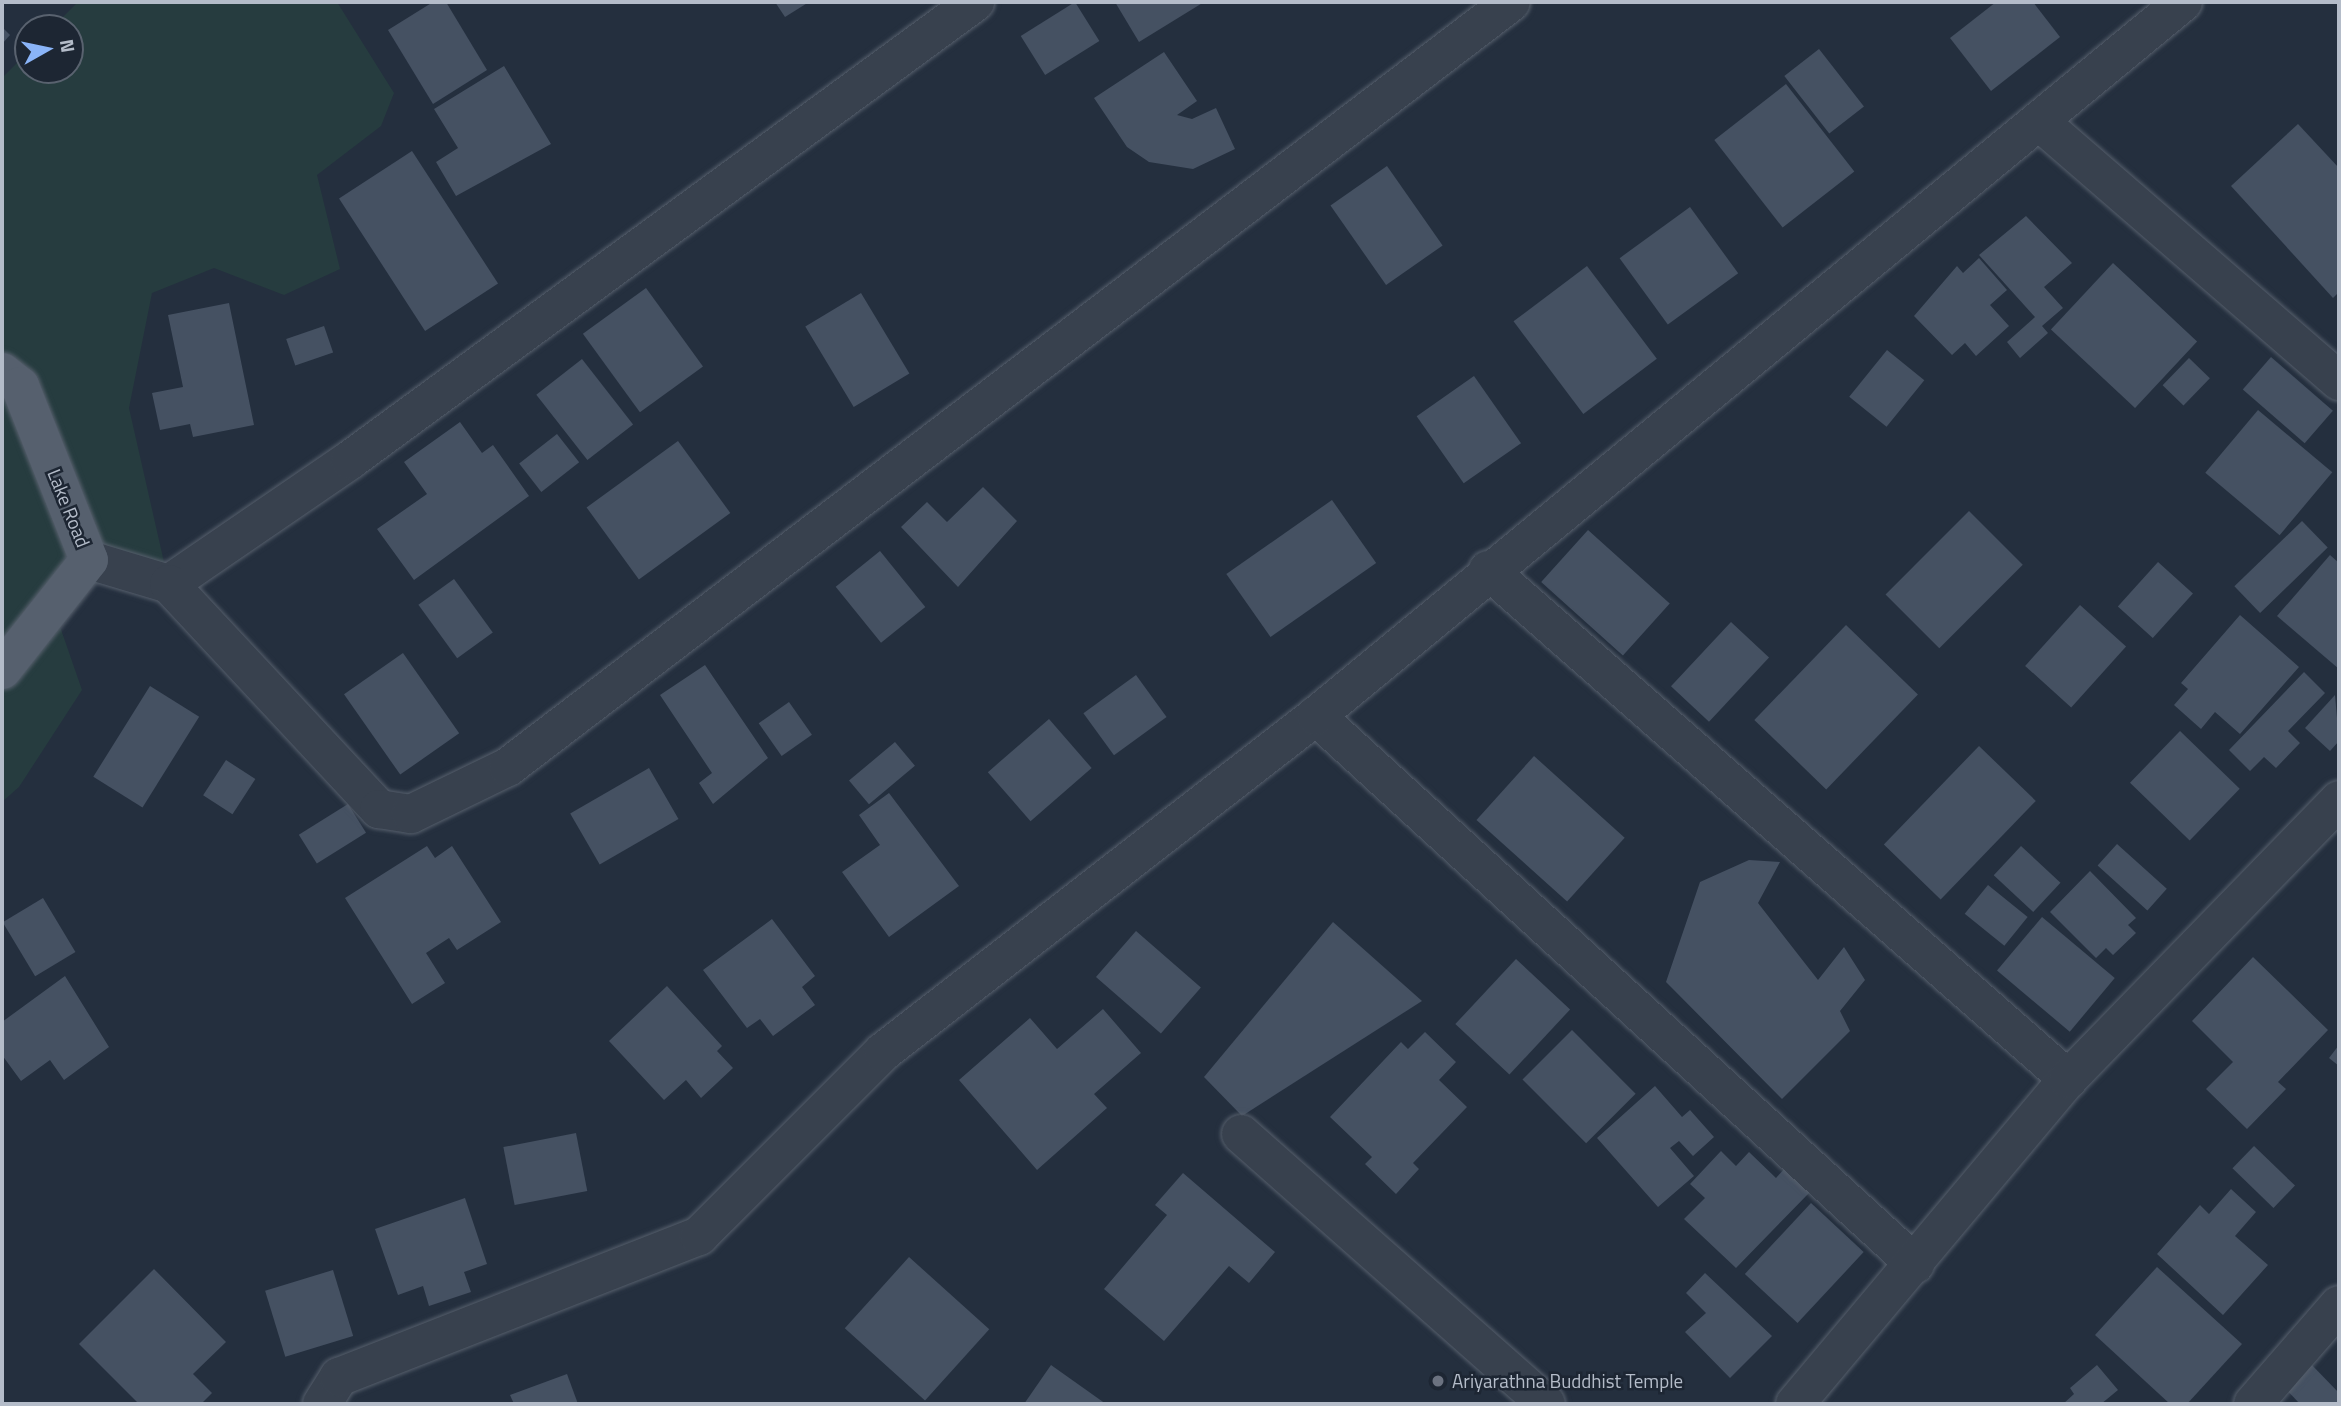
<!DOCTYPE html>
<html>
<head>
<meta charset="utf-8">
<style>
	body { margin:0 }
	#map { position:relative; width:2341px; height:1406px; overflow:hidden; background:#242f3e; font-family:"Titillium Web",sans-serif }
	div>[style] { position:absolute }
	.green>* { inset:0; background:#263c3f }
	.building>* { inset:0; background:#455162; transform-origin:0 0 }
	.roads { filter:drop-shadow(0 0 2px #565f6c) drop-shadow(0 0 2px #565f6c) }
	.minor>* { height:38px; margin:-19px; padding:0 19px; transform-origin:19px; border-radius:19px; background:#38414e }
	.primary>* { height:38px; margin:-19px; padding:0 19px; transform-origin:19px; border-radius:19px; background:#56606e }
	.dots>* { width:19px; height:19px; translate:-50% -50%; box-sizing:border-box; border:4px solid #1d2633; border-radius:50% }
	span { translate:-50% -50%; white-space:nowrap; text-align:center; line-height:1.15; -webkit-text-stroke:5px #1d2633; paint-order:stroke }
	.street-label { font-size:19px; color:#b4bcc9 }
	.poi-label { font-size:19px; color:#b4bcc9 }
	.left { translate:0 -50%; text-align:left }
	.frame { position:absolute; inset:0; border:4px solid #b4bcc9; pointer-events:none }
	.north { position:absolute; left:14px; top:14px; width:70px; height:70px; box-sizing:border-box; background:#1d2633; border:2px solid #59626f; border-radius:50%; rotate:81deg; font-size:19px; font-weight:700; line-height:28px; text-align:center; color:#b4bcc9 }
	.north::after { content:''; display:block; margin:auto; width:24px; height:32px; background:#8ab4f8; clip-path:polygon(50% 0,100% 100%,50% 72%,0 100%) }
</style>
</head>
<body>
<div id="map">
	<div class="green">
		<div style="clip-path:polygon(78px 2px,337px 2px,394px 93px,381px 126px,317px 175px,340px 269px,284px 295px,214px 268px,152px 293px,129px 408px,169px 584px,89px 561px,56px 615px,82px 690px,19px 787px,2px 802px,2px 78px,28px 52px,28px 70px,70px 70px,70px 28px,52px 28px)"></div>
	</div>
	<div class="building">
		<div style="clip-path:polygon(433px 2px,446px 2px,487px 70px,433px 104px,388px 30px)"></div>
		<div style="clip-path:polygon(775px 2px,809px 2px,785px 17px)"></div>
		<div style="left:1075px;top:2px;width:46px;height:64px;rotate:58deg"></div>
		<div style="clip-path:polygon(1115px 2px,1204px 2px,1139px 42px)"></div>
		<div style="clip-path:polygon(1996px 2px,2033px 2px,2060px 37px,1991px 91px,1950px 38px)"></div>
		<div style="clip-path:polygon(2px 27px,10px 35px,2px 44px)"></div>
		<div style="left:1819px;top:49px;width:73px;height:44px;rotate:52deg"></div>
		<div style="clip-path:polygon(1164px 52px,1197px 101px,1177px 115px,1192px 119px,1216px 108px,1235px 149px,1193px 169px,1149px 162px,1127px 147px,1094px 98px)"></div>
		<div style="clip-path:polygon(504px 66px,551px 144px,456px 196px,436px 162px,458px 148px,434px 109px)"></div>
		<div style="left:1786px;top:84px;width:111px;height:91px;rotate:52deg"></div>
		<div style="clip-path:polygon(2298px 124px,2339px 168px,2339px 292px,2333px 298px,2231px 186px)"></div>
		<div style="left:412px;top:151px;width:158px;height:87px;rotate:57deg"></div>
		<div style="left:1387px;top:166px;width:97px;height:69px;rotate:55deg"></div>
		<div style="left:1690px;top:207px;width:82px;height:87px;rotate:54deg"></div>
		<div style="clip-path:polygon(2026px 216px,2072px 263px,2044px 287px,2063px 308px,2042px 326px,2048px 333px,2020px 358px,2007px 342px,2035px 317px,1979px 255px)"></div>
		<div style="clip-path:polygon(1979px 258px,2007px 290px,1990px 305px,2009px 326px,1976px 356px,1965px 343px,1952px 355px,1914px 316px,1957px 266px,1963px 273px)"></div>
		<div style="left:2113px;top:263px;width:115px;height:91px;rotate:43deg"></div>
		<div style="left:1587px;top:266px;width:116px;height:92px;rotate:53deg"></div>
		<div style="left:646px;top:288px;width:97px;height:78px;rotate:54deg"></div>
		<div style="left:861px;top:293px;width:94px;height:65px;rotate:59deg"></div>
		<div style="clip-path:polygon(229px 303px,254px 425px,193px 437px,190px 424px,160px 430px,152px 393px,183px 387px,168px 315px)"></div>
		<div style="left:324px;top:326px;width:28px;height:40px;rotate:71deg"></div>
		<div style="left:1887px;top:350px;width:48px;height:60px;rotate:39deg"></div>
		<div style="left:2271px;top:357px;width:82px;height:43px;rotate:41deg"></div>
		<div style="left:2189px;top:358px;width:29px;height:38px;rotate:44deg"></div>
		<div style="left:582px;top:359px;width:83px;height:58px;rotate:52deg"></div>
		<div style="left:1474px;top:376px;width:82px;height:70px;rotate:55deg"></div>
		<div style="left:2258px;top:410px;width:97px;height:82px;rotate:40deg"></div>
		<div style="clip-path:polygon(460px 422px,482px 453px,493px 445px,529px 496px,414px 580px,377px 529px,427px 494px,404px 462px)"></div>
		<div style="left:557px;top:434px;width:36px;height:48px;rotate:52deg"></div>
		<div style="left:678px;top:441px;width:89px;height:113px;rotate:54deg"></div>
		<div style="clip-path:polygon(983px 487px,1017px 521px,958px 587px,901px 527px,927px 502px,947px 522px)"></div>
		<div style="left:1332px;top:500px;width:77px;height:129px;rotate:55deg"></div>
		<div style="left:1969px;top:511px;width:76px;height:118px;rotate:45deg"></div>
		<div style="left:2302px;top:521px;width:37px;height:94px;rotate:46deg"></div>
		<div style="left:1588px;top:530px;width:110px;height:70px;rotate:42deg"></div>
		<div style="left:880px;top:551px;width:72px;height:57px;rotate:51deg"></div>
		<div style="clip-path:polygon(2330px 555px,2339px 563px,2339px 669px,2277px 616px)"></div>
		<div style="left:2158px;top:562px;width:47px;height:60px;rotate:42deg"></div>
		<div style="left:454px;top:579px;width:66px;height:44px;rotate:54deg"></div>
		<div style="left:2080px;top:605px;width:62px;height:82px;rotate:42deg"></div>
		<div style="clip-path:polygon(2240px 615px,2299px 667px,2240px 734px,2215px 712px,2201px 729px,2174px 705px,2188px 689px,2181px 683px)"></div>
		<div style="left:1731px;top:622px;width:52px;height:88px;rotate:43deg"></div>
		<div style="left:1846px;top:625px;width:100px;height:132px;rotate:44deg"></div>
		<div style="left:403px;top:653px;width:98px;height:72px;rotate:55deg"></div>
		<div style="clip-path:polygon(705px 665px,768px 758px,713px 804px,699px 783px,712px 773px,660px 695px)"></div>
		<div style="clip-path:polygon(2304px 672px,2325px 693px,2288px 731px,2300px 743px,2276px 768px,2264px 757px,2250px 771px,2229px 750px)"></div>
		<div style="left:1136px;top:675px;width:52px;height:65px;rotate:54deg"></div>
		<div style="left:150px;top:686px;width:58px;height:107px;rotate:32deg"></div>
		<div style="clip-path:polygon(2335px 695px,2339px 741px,2330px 751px,2305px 728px)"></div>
		<div style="left:789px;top:702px;width:40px;height:37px;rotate:55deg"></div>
		<div style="left:1049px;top:719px;width:65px;height:81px;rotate:49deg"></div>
		<div style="left:2180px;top:731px;width:83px;height:72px;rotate:44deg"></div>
		<div style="left:895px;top:742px;width:31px;height:60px;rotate:50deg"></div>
		<div style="left:1979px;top:746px;width:79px;height:137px;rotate:44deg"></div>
		<div style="left:1534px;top:756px;width:122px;height:86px;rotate:42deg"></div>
		<div style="left:226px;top:760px;width:35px;height:42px;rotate:33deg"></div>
		<div style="left:649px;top:768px;width:59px;height:91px;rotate:60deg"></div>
		<div style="clip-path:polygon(889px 793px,959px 886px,889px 937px,842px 872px,880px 845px,859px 815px)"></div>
		<div style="left:348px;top:804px;width:34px;height:58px;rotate:58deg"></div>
		<div style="left:2117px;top:844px;width:67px;height:29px;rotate:42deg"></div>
		<div style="clip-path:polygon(427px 846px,435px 858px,452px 846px,501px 922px,457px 950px,449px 938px,426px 953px,445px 983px,412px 1004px,345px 898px)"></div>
		<div style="left:2021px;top:846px;width:54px;height:40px;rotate:43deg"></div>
		<div style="clip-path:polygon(1749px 860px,1780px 862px,1758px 903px,1818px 980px,1844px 947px,1865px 980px,1840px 1011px,1850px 1031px,1782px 1099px,1666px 982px,1700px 882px)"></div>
		<div style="clip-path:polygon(2090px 871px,2136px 918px,2128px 925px,2136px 933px,2113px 955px,2106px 948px,2096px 958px,2050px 912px)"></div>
		<div style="left:1988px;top:885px;width:51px;height:37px;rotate:39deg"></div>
		<div style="left:43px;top:898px;width:63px;height:47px;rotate:59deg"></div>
		<div style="left:2042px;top:917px;width:95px;height:70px;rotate:40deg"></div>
		<div style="clip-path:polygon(772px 919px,815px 976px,802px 987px,815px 1005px,773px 1036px,760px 1019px,747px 1028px,703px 970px)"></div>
		<div style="clip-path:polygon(1333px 922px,1422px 1001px,1242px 1116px,1204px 1077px)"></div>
		<div style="left:1136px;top:931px;width:86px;height:61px;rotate:41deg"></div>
		<div style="clip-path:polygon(2253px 957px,2328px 1030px,2278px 1082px,2286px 1089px,2247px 1129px,2206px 1089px,2233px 1062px,2192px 1021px)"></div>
		<div style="left:1516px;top:959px;width:74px;height:89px;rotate:43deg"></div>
		<div style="clip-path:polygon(65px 976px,109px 1047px,64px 1080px,50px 1060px,21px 1081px,2px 1055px,2px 1022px)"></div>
		<div style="clip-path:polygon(667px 986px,722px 1046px,717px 1051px,733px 1068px,701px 1098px,686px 1080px,664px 1100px,609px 1041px)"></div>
		<div style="clip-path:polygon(1103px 1009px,1141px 1053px,1094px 1094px,1107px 1108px,1037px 1170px,959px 1080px,1030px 1018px,1057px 1049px)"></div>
		<div style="left:1572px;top:1030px;width:90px;height:70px;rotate:45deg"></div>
		<div style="clip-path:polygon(1425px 1032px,1456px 1062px,1439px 1080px,1467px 1107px,1413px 1163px,1419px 1169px,1396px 1194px,1365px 1164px,1372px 1157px,1330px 1117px,1401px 1042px,1408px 1049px)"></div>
		<div style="clip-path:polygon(2339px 1045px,2339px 1066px,2329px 1058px)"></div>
		<div style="clip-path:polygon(1655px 1086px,1682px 1117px,1690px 1110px,1714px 1137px,1693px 1156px,1679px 1141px,1670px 1148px,1694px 1176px,1658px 1207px,1597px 1138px)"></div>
		<div style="left:576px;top:1133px;width:59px;height:74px;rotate:79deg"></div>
		<div style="left:2254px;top:1146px;width:57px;height:31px;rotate:44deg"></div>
		<div style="clip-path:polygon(1721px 1151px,1736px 1166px,1749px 1152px,1776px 1178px,1785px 1168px,1810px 1192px,1736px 1268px,1684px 1219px,1705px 1198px,1690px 1184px)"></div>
		<div style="clip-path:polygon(1183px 1173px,1275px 1252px,1249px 1283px,1229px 1266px,1164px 1341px,1104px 1289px,1167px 1215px,1155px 1205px)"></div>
		<div style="clip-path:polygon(2231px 1189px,2256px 1212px,2235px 1236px,2268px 1265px,2223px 1315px,2157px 1254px,2200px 1205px,2209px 1214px)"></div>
		<div style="clip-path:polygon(465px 1198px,487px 1264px,464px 1272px,471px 1292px,429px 1306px,423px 1286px,398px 1295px,375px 1229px)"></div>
		<div style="left:1811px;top:1203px;width:72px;height:97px;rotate:43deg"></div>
		<div style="left:909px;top:1257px;width:108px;height:96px;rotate:42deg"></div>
		<div style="clip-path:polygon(2157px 1267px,2242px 1344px,2187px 1404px,2170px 1404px,2095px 1335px)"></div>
		<div style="clip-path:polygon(154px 1269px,226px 1342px,193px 1374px,212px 1393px,201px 1404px,139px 1404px,79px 1344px)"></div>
		<div style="left:333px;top:1270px;width:69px;height:71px;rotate:73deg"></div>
		<div style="clip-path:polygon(1705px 1273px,1772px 1336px,1730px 1378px,1685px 1332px,1706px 1313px,1686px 1293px)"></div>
		<div style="clip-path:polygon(2309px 1362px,2339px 1393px,2339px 1404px,2300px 1404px,2283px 1386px)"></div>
		<div style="clip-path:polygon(1051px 1365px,1106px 1404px,1024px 1404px)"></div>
		<div style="clip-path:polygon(2097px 1365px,2118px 1390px,2101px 1404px,2063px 1404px,2074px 1394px,2070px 1388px)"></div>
		<div style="clip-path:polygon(567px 1374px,578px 1404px,514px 1404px,510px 1395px)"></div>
	</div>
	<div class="roads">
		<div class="minor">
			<div style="left:2040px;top:122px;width:396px;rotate:40.9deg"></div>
			<div style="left:89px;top:560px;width:84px;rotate:16.7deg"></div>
			<div style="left:169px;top:584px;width:219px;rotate:-34.4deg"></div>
			<div style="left:350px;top:460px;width:775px;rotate:-36.23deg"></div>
			<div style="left:1488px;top:570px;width:772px;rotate:41.27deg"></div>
			<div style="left:169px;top:584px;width:308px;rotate:47deg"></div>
			<div style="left:379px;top:809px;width:32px;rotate:9deg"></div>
			<div style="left:411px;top:814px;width:108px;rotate:-25.9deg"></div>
			<div style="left:508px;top:767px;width:1261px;rotate:-37.33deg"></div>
			<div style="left:1316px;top:716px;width:812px;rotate:42.45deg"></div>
			<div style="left:1241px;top:1134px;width:407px;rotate:41.5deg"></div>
			<div style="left:322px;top:1404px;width:32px;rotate:-58deg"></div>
			<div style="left:339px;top:1377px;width:387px;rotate:-21.4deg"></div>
			<div style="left:699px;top:1236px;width:260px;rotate:-45deg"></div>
			<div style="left:883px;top:1052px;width:548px;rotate:-37.81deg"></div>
			<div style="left:1316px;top:716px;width:1123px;rotate:-39.47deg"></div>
			<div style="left:1795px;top:1404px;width:424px;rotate:-50deg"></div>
			<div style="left:2068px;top:1079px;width:389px;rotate:-45.8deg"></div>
			<div style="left:2253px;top:1404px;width:131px;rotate:-49deg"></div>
		</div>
		<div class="primary">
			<div style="left:2px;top:372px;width:23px;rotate:38deg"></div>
			<div style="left:20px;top:386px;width:187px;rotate:68.4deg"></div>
			<div style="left:89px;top:560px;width:140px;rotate:128.3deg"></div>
		</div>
	</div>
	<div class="dots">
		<div style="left:1438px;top:1381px;background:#6b7280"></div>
	</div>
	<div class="street-label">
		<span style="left:69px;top:508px;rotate:68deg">Lake Road</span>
	</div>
	<div class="poi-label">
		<span class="left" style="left:1452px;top:1381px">Ariyarathna Buddhist Temple</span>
	</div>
	<div class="frame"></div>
	<div class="north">N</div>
</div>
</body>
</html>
